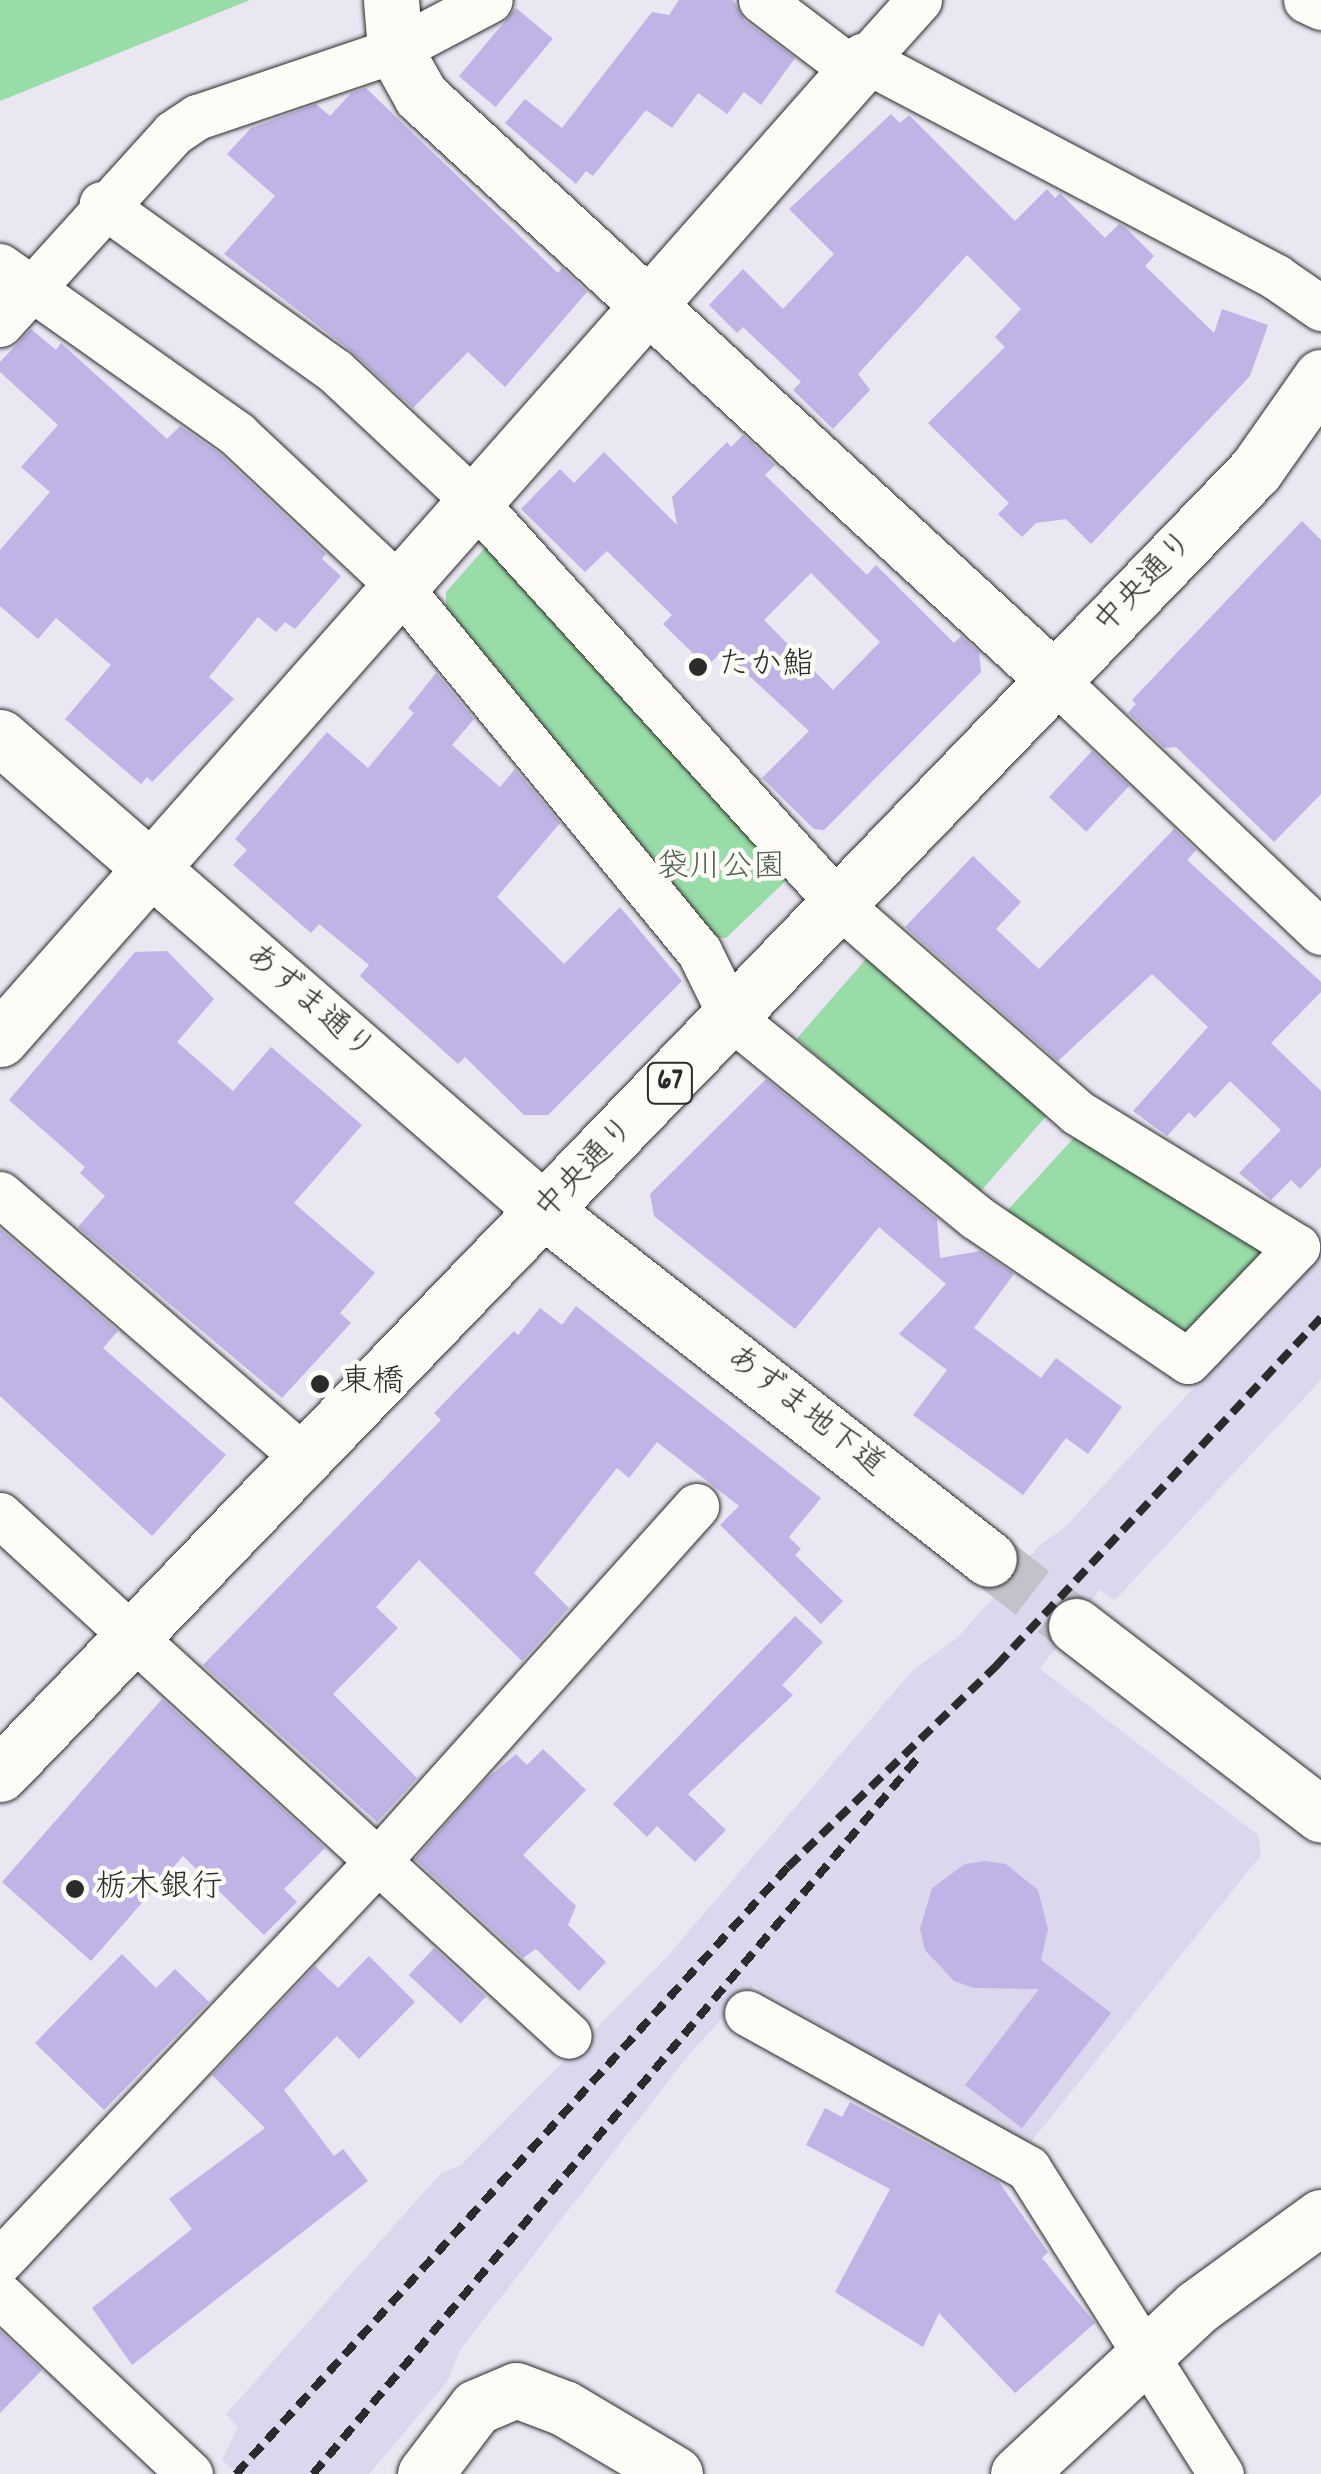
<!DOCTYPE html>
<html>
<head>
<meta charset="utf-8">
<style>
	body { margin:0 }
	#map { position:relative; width:1321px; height:2474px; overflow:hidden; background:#eae6f2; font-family:Dekko,"Klee One",sans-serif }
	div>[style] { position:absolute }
	.built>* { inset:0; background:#ddd7ee }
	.green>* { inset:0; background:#98dca7; transform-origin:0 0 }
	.building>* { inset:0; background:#bfb4e5; transform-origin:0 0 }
	.secondary-tunnel>* { height:55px; margin-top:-27.5px; transform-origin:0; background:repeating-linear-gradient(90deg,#c4c1ca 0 55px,transparent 0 83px) }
	.roads { filter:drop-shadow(0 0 2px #2b2b2b) drop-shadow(0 0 2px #2b2b2b) }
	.street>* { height:45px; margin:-22.5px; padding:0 22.5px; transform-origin:22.5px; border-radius:22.5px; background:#fdfcf7 }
	.secondary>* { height:55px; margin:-27.5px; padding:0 27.5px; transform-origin:27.5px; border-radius:27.5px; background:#fdfcf7 }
	.primary>* { height:55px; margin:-27.5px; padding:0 27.5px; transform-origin:27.5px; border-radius:27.5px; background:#fdfcf7 }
	.rail>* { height:8px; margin-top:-4px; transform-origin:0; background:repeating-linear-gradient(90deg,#2b2b2b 0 15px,transparent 0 23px) }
	.dots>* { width:28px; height:28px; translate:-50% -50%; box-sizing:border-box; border:5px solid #fdfcf7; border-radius:50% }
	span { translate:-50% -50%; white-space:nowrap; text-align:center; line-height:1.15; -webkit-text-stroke:9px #fdfcf7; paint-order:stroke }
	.shield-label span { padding:2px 8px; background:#fdfcf7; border:2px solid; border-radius:8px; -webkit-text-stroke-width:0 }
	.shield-label { font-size:30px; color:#2b2b2b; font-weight:700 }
	.street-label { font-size:32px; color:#2b2b2b }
	.poi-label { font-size:32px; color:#2b2b2b }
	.left { translate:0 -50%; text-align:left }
	.park-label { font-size:32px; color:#4c6050 }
</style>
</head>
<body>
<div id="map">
	<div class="built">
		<div style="clip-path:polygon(1321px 1250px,1321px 1380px,1115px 1600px,1099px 1590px,1040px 1669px,1258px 1835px,1261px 1855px,1031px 2142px,1015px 2141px,754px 1985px,691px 2052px,460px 2350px,447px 2382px,369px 2474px,238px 2474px,222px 2460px,238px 2427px,226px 2414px,442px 2172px,460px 2166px,665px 1959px,912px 1671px,958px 1637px,1040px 1545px,1065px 1527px)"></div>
	</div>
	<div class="green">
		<div style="clip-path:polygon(0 0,250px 0,0 101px)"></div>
		<div style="clip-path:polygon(491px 541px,795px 872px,726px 938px,706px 937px,603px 798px,446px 613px,446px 592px)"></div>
		<div style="left:873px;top:951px;width:239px;height:116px;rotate:41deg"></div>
		<div style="clip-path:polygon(1083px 1128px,1267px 1244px,1266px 1261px,1184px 1338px,1004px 1214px)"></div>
	</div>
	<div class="building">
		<div style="clip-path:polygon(679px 0,733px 0,745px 21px,795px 58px,761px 105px,744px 92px,727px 114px,698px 93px,672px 128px,646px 110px,593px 176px,586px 171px,576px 184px,505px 123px,525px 99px,562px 128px,652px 12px,669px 15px)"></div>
		<div style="left:516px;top:8px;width:48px;height:89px;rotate:40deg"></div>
		<div style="clip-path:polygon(366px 88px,558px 273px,562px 268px,587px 292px,505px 387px,468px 352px,413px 408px,350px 350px,224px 254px,275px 196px,227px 154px,251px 128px,316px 104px,330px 116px,351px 93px)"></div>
		<div style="clip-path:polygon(891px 114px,900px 123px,909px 115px,1015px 221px,1047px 189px,1055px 198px,1060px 193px,1105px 238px,1119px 224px,1126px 228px,1154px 256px,1145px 266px,1214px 333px,1222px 309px,1268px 325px,1250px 376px,1091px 544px,1066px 519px,1036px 523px,1022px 537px,998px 514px,1009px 503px,928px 423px,1005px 347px,995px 337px,1021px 309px,967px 255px,858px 374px,870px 390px,833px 429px,793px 390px,801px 382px,743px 327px,737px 333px,709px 305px,743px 269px,783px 309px,834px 254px,789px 209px)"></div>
		<div style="clip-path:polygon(31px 329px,56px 350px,61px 343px,167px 439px,180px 426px,220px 454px,326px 554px,322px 559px,341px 576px,295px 629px,285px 622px,276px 632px,258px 617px,209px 677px,234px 699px,152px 782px,147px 777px,141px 784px,65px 719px,111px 665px,56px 618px,38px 639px,0 606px,0 550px,50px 492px,21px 467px,58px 425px,0 372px,0 362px)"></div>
		<div style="clip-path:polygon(evenodd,743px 435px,775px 465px,765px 475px,867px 575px,876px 565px,954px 643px,961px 636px,979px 652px,981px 672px,824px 830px,814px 829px,762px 778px,809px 731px,722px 651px,707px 667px,663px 624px,672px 615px,607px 551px,585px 572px,521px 509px,560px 469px,574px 483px,604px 452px,677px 525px,672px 497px,727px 442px,731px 447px,743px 435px,811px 573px,880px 642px,833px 690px,764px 620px,811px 573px)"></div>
		<div style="clip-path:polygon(1302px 521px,1321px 540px,1321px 794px,1274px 842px,1176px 747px,1165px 748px,1128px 713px,1136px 704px,1132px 700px)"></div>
		<div style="clip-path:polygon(436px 673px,474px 719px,452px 745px,500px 787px,515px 769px,560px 823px,497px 897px,564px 964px,620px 907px,682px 981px,548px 1115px,524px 1115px,465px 1057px,458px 1064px,360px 976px,369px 965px,319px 924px,311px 933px,233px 865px,247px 850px,235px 839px,327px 732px,368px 768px,414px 713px,408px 708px)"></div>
		<div style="left:1092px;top:751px;width:51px;height:63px;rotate:43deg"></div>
		<div style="clip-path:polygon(1174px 829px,1196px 850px,1187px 860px,1321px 982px,1321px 992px,1271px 1043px,1321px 1091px,1321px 1167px,1300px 1189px,1291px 1180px,1271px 1200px,1239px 1173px,1281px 1130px,1230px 1081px,1195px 1118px,1189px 1112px,1167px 1136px,1133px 1111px,1208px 1027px,1152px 974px,1058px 1061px,905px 927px,973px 856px,1021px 902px,996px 929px,1039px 969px)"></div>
		<div style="clip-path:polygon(167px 951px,214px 999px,177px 1042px,233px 1091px,271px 1047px,362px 1125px,294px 1203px,375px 1273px,340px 1313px,351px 1323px,282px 1398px,78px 1227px,105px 1196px,80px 1173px,85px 1167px,9px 1100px,135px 952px)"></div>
		<div style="clip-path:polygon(766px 1079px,937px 1219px,940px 1258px,980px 1251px,1014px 1274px,974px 1328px,1041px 1378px,1056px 1358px,1122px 1407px,1088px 1454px,1066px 1438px,1023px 1495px,913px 1415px,947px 1370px,899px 1334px,946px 1284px,879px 1227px,795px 1329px,654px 1216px,650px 1194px)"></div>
		<div style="clip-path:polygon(0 1229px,118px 1331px,103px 1348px,226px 1455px,152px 1536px,0 1396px)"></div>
		<div style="clip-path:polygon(576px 1306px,821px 1498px,789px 1537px,801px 1549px,795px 1555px,843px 1601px,821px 1624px,720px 1525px,739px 1506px,657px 1442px,629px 1478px,617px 1468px,534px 1573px,569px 1608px,522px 1661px,419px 1560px,376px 1607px,398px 1628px,333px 1694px,417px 1778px,377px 1822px,203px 1665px,441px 1420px,434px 1413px,514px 1331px,518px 1335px,540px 1308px,562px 1325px)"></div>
		<div style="clip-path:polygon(795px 1616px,823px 1642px,782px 1685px,793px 1695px,688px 1794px,726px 1830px,695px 1862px,657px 1826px,647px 1837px,613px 1804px)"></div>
		<div style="clip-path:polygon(162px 1699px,325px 1848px,284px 1889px,297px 1902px,264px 1935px,183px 1856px,91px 1961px,2px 1882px)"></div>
		<div style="clip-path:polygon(543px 1749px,586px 1790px,523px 1855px,576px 1906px,568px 1925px,606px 1962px,579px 1991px,536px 1949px,523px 1958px,415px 1859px,486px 1779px,516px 1754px,527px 1765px)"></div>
		<div style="clip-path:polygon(985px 1861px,1006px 1864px,1038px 1890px,1048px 1929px,1041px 1960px,1111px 2013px,1022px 2128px,965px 2085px,1039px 1989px,974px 1988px,954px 1981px,925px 1950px,920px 1929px,932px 1888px,965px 1864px)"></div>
		<div style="left:434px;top:1948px;width:71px;height:37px;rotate:43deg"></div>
		<div style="clip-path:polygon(122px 1954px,156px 1988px,175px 1969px,209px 2002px,104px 2110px,35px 2043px)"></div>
		<div style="clip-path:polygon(369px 1956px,415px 2002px,359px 2059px,337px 2036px,284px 2090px,334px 2156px,343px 2149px,368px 2181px,132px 2365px,92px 2308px,192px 2229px,169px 2199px,265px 2128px,212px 2075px,315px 1966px,338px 1988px)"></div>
		<div style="clip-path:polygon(850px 2102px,999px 2182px,1048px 2252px,1042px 2258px,1095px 2323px,1015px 2393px,939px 2313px,923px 2347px,835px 2292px,890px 2189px,806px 2145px,825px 2108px,842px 2117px)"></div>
		<div style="clip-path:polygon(0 2331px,42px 2370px,0 2413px)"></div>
	</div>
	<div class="secondary-tunnel">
		<div style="left:989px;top:1559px;width:110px;rotate:37.6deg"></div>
	</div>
	<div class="roads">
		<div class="street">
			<div style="left:761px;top:0;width:119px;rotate:37.2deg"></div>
			<div style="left:919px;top:0;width:81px;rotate:132deg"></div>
			<div style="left:865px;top:60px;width:465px;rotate:27.8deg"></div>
			<div style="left:1276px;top:277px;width:55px;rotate:34.6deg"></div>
			<div style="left:1306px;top:0;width:17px;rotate:25deg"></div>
			<div style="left:0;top:266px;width:291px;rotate:35.3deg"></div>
			<div style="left:237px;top:434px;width:221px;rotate:43.2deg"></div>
			<div style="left:398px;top:585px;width:474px;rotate:50.6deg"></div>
			<div style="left:699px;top:951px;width:75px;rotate:63.8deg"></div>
			<div style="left:732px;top:1018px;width:315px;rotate:39.2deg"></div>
			<div style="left:976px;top:1217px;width:256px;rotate:34.2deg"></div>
			<div style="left:1188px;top:1361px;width:158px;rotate:-46.3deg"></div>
			<div style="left:1297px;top:1247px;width:258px;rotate:-148.5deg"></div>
			<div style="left:1077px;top:1112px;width:313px;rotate:-138.9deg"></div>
			<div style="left:841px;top:906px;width:548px;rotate:-132.19deg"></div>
			<div style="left:473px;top:500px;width:189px;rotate:-136.9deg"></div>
			<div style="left:335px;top:371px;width:287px;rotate:-144.4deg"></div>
			<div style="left:0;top:324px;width:258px;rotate:-47.8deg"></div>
			<div style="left:173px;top:133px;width:29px;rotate:-34deg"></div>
			<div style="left:197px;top:117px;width:209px;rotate:-18.7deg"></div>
			<div style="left:395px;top:50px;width:107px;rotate:-27.8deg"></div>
			<div style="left:1055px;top:680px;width:366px;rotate:43.5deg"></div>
			<div style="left:0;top:1194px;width:403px;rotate:40.9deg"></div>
			<div style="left:0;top:1515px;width:771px;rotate:42.48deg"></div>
			<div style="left:747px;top:2013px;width:321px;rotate:28.9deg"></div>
			<div style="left:1028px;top:2168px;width:362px;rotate:57.8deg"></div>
			<div style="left:0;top:2261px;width:546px;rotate:-46.63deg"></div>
			<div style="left:375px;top:1864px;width:481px;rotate:-48.1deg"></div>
			<div style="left:0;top:2295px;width:261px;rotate:43.3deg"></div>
		</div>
		<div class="secondary">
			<div style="left:391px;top:0;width:50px;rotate:85.4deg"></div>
			<div style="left:395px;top:50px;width:53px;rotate:60.5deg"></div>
			<div style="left:421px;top:96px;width:862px;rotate:42.65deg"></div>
			<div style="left:0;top:737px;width:725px;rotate:41.03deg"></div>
			<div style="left:547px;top:1213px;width:561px;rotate:38.05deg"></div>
			<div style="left:0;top:1039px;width:1306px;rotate:-48.54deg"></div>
			<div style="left:1076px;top:1626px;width:309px;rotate:37.6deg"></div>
			<div style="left:425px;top:2474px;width:84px;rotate:-52.7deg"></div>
			<div style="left:476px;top:2407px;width:43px;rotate:-23deg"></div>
			<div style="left:516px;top:2390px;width:51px;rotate:20.6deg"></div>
			<div style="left:564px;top:2408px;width:129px;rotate:30.7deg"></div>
			<div style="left:1018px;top:2474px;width:245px;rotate:-43deg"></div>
			<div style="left:1197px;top:2307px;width:153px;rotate:-36deg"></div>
		</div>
		<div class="primary">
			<div style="left:0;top:1774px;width:1809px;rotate:-46.08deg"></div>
			<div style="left:1255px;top:471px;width:115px;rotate:-54.9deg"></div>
		</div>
	</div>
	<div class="rail">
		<div style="left:236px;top:2474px;width:820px;rotate:-47.72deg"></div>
		<div style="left:788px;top:1867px;width:291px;rotate:-44deg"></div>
		<div style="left:997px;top:1665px;width:475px;rotate:-47deg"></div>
		<div style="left:313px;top:2474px;width:935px;rotate:-49.82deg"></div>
	</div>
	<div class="dots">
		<div style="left:698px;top:667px;background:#2b2b2b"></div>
		<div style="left:320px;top:1384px;background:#2b2b2b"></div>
		<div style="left:75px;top:1889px;background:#2b2b2b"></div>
	</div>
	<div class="shield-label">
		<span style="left:670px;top:1083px">67</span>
	</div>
	<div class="street-label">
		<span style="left:1146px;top:584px;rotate:-46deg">中央通り</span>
		<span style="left:308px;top:1004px;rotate:41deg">あずま通り</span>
		<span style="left:587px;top:1170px;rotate:-46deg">中央通り</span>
		<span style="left:804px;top:1413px;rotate:38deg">あずま地下道</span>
	</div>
	<div class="poi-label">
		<span class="left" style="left:718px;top:667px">たか鮨</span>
		<span class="left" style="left:340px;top:1384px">東橋</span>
		<span class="left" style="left:95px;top:1889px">栃木銀行</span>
	</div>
	<div class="park-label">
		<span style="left:721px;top:869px">袋川公園</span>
	</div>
</div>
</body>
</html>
